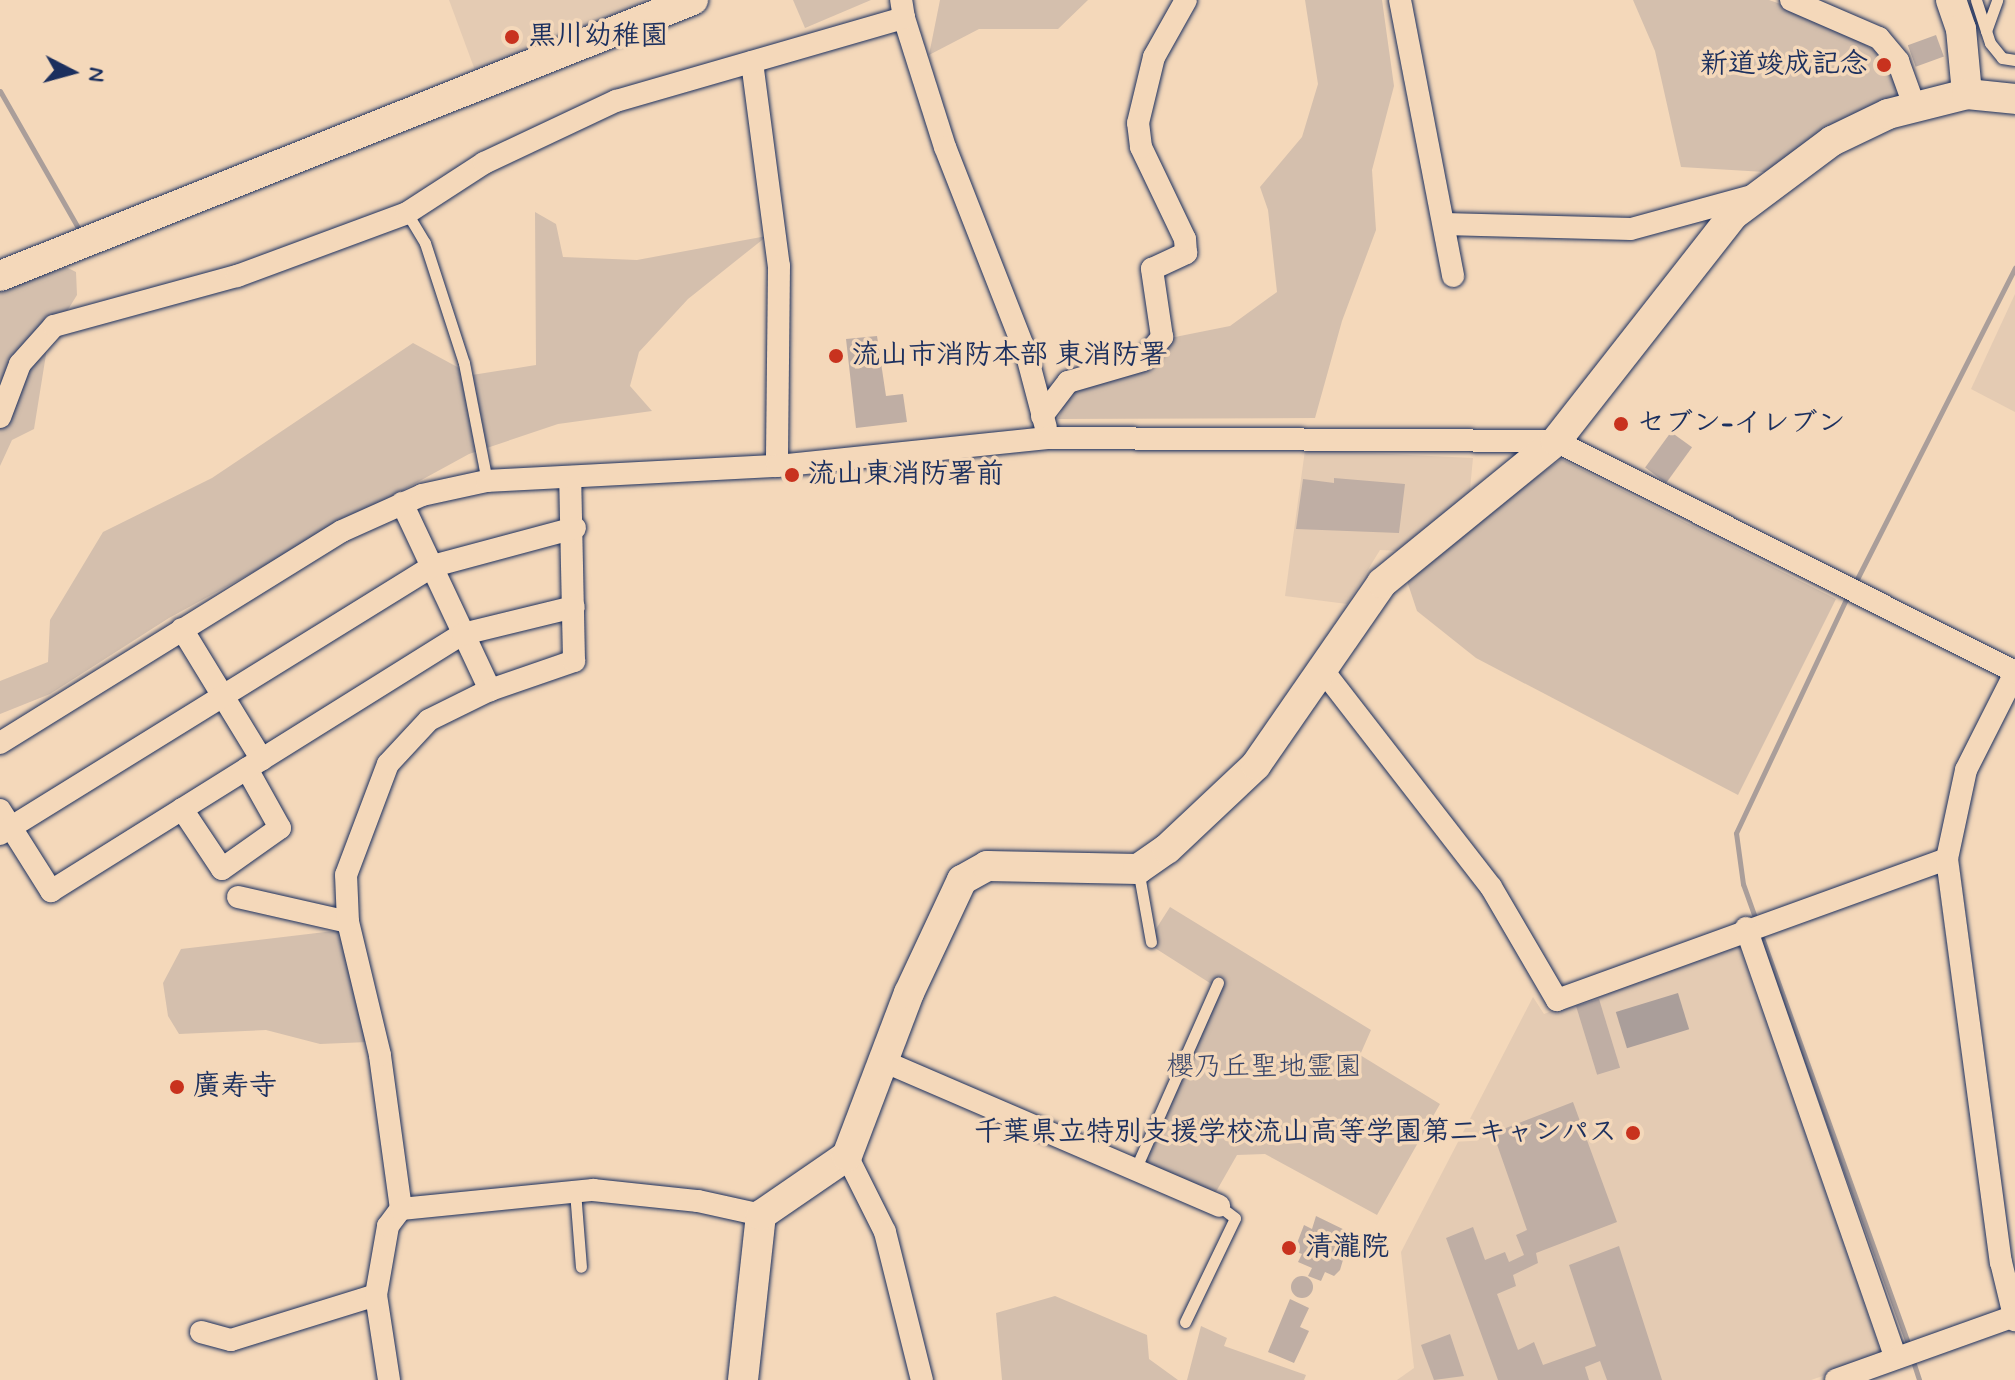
<!DOCTYPE html>
<html>
<head>
<meta charset="utf-8">
<style>
	body { margin:0 }
	#map { position:relative; width:2015px; height:1380px; overflow:hidden; background:#f4d8ba; font-family:Mynerve,"Klee One",sans-serif }
	div>[style] { position:absolute }
	.built>* { inset:0; background:#e4cbb3 }
	.green>* { inset:0; background:#d4bfad }
	.water>* { inset:0; background:#aa9e9a; transform-origin:0 0 }
	.stream>* { height:5px; margin:-2.5px; padding:0 2.5px; transform-origin:2.5px; border-radius:2.5px; background:#aa9e9a }
	.building>* { inset:0; background:#bfaea4; transform-origin:0 0 }
	.round { border-radius:50% }
	.roads { filter:drop-shadow(0 0 2px #1b2f5e) drop-shadow(0 0 2px #1b2f5e) }
	.lane>* { height:11px; margin:-5.5px; padding:0 5.5px; transform-origin:5.5px; border-radius:5.5px; background:#f4d8ba }
	.street>* { height:22px; margin:-11px; padding:0 11px; transform-origin:11px; border-radius:11px; background:#f4d8ba }
	.secondary>* { height:30px; margin:-15px; padding:0 15px; transform-origin:15px; border-radius:15px; background:#f4d8ba }
	.dots>* { width:22px; height:22px; translate:-50% -50%; box-sizing:border-box; border:4px solid #f4d8ba; border-radius:50% }
	span { translate:-50% -50%; white-space:nowrap; text-align:center; line-height:1.15; -webkit-text-stroke:7px #f4d8ba; paint-order:stroke }
	.poi-label { font-size:28px; color:#1b2f5e; font-weight:700 }
	.left { translate:0 -50%; text-align:left }
	.right { translate:-100% -50%; text-align:right }
	.park-label { font-size:28px; color:#37456a }
	.north { position:absolute; left:32px; top:32px; width:80px; height:80px; -webkit-text-stroke:6px #f4d8ba; paint-order:stroke; rotate:96deg; font-size:22px; font-weight:700; line-height:32px; text-align:center; color:#1b2f5e }
	.north::after { content:''; display:block; margin:auto; width:28px; height:36px; background:#1b2f5e; clip-path:polygon(50% 0,100% 100%,50% 72%,0 100%) }
</style>
</head>
<body>
<div id="map">
	<div class="built">
		<div style="clip-path:polygon(449px 0,648px 0,476px 73px)"></div>
		<div style="clip-path:polygon(2015px 294px,2015px 412px,1971px 389px)"></div>
		<div style="clip-path:polygon(1305px 450px,1473px 458px,1469px 500px,1402px 551px,1380px 550px,1347px 604px,1285px 596px)"></div>
		<div style="clip-path:polygon(1725px 943px,1739px 946px,1882px 1356px,1811px 1380px,1397px 1380px,1414px 1368px,1401px 1252px,1533px 997px,1544px 1014px)"></div>
	</div>
	<div class="green">
		<div style="clip-path:polygon(793px 0,871px 0,805px 28px)"></div>
		<div style="clip-path:polygon(940px 0,1088px 0,1058px 29px,979px 29px,929px 55px)"></div>
		<div style="clip-path:polygon(1305px 0,1382px 0,1394px 86px,1372px 170px,1376px 230px,1342px 321px,1315px 418px,1058px 419px,1076px 375px,1165px 339px,1230px 326px,1277px 292px,1268px 210px,1260px 187px,1302px 137px,1318px 84px)"></div>
		<div style="clip-path:polygon(1633px 0,1769px 0,1830px 21px,1893px 63px,1897px 96px,1827px 128px,1765px 172px,1681px 167px,1655px 51px)"></div>
		<div style="clip-path:polygon(535px 212px,556px 224px,563px 257px,637px 260px,767px 236px,688px 299px,639px 352px,630px 386px,652px 411px,558px 424px,469px 454px,169px 618px,50px 694px,0 714px,0 681px,48px 662px,50px 620px,103px 532px,212px 478px,413px 343px,472px 375px,536px 365px)"></div>
		<div style="clip-path:polygon(66px 267px,76px 272px,77px 295px,48px 342px,34px 429px,12px 440px,0 466px,0 290px)"></div>
		<div style="clip-path:polygon(1561px 459px,1836px 599px,1738px 795px,1476px 658px,1417px 611px,1407px 581px,1447px 543px)"></div>
		<div style="clip-path:polygon(1170px 907px,1371px 1030px,1360px 1055px,1440px 1104px,1377px 1215px,1265px 1154px,1237px 1155px,1213px 1197px,1134px 1160px,1213px 985px,1147px 943px)"></div>
		<div style="clip-path:polygon(342px 930px,368px 1042px,320px 1044px,266px 1030px,179px 1034px,168px 1016px,163px 983px,181px 949px)"></div>
		<div style="clip-path:polygon(1055px 1296px,1147px 1335px,1149px 1359px,1178px 1380px,1002px 1380px,996px 1313px)"></div>
		<div style="clip-path:polygon(1201px 1326px,1227px 1338px,1224px 1346px,1306px 1375px,1304px 1380px,1187px 1380px)"></div>
	</div>
	<div class="water">
		<div style="left:1678px;top:993px;width:38px;height:65px;rotate:73deg"></div>
	</div>
	<div class="stream">
		<div style="left:0;top:91px;width:161px;rotate:60.3deg"></div>
		<div style="left:1854px;top:585px;width:356px;rotate:-63.1deg"></div>
		<div style="left:1757px;top:923px;width:41px;rotate:-109.7deg"></div>
		<div style="left:1743px;top:884px;width:51px;rotate:-97.8deg"></div>
		<div style="left:1736px;top:833px;width:265px;rotate:-64.8deg"></div>
		<div style="left:1760px;top:932px;width:442px;rotate:70.2deg"></div>
		<div style="left:1912px;top:1358px;width:23px;rotate:72deg"></div>
	</div>
	<div class="building">
		<div style="left:1936px;top:35px;width:23px;height:30px;rotate:70deg"></div>
		<div style="clip-path:polygon(877px 336px,886px 396px,903px 394px,907px 422px,856px 428px,846px 339px)"></div>
		<div style="left:1671px;top:432px;width:26px;height:44px;rotate:36deg"></div>
		<div style="clip-path:polygon(1334px 478px,1405px 484px,1399px 533px,1296px 529px,1303px 479px,1334px 483px)"></div>
		<div style="left:1599px;top:999px;width:72px;height:24px;rotate:73deg"></div>
		<div style="clip-path:polygon(1573px 1102px,1617px 1222px,1536px 1253px,1538px 1263px,1513px 1275px,1516px 1286px,1497px 1294px,1518px 1350px,1534px 1342px,1543px 1365px,1596px 1346px,1569px 1265px,1619px 1246px,1662px 1380px,1607px 1380px,1600px 1361px,1585px 1367px,1589px 1380px,1498px 1380px,1446px 1238px,1473px 1227px,1485px 1260px,1505px 1252px,1509px 1262px,1524px 1255px,1516px 1235px,1527px 1230px,1493px 1133px)"></div>
		<div style="clip-path:polygon(1316px 1216px,1351px 1233px,1340px 1270px,1334px 1276px,1325px 1272px,1321px 1281px,1308px 1276px,1312px 1268px,1298px 1262px,1302px 1254px,1294px 1251px,1304px 1225px,1312px 1229px)"></div>
		<div class="round" style="left:1291px;top:1276px;width:22px;height:22px"></div>
		<div style="clip-path:polygon(1290px 1299px,1309px 1308px,1300px 1327px,1309px 1331px,1294px 1363px,1268px 1352px)"></div>
		<div style="clip-path:polygon(1450px 1334px,1464px 1376px,1434px 1380px,1421px 1345px)"></div>
	</div>
	<div class="roads">
		<div class="lane">
			<div style="left:1976px;top:0;width:45px;rotate:72deg"></div>
			<div style="left:1990px;top:43px;width:19px;rotate:51deg"></div>
			<div style="left:2002px;top:58px;width:13px;rotate:9deg"></div>
			<div style="left:1986px;top:31px;width:33px;rotate:-70deg"></div>
			<div style="left:407px;top:213px;width:35px;rotate:59deg"></div>
			<div style="left:425px;top:243px;width:126px;rotate:72deg"></div>
			<div style="left:464px;top:363px;width:120px;rotate:79deg"></div>
			<div style="left:1138px;top:869px;width:74px;rotate:79.9deg"></div>
			<div style="left:1135px;top:1170px;width:205px;rotate:-66.1deg"></div>
			<div style="left:575px;top:1191px;width:76px;rotate:85.5deg"></div>
			<div style="left:1185px;top:1322px;width:115px;rotate:-64.3deg"></div>
			<div style="left:1235px;top:1218px;width:20px;rotate:-143deg"></div>
		</div>
		<div class="street">
			<div style="left:1400px;top:0;width:281px;rotate:79.1deg"></div>
			<div style="left:1791px;top:0;width:96px;rotate:23.4deg"></div>
			<div style="left:1879px;top:38px;width:30px;rotate:50deg"></div>
			<div style="left:1898px;top:61px;width:47px;rotate:70deg"></div>
			<div style="left:904px;top:18px;width:135px;rotate:72.4deg"></div>
			<div style="left:945px;top:147px;width:225px;rotate:68.6deg"></div>
			<div style="left:1027px;top:356px;width:74px;rotate:75.2deg"></div>
			<div style="left:752px;top:62px;width:206px;rotate:82.5deg"></div>
			<div style="left:779px;top:266px;width:200px;rotate:90.6deg"></div>
			<div style="left:1444px;top:224px;width:187px;rotate:1.5deg"></div>
			<div style="left:1631px;top:229px;width:125px;rotate:-15.3deg"></div>
			<div style="left:1042px;top:416px;width:43px;rotate:-52.6deg"></div>
			<div style="left:1068px;top:382px;width:78px;rotate:-16.3deg"></div>
			<div style="left:1143px;top:360px;width:30px;rotate:-50deg"></div>
			<div style="left:1162px;top:337px;width:69px;rotate:-98.4deg"></div>
			<div style="left:1152px;top:269px;width:38px;rotate:-25deg"></div>
			<div style="left:1186px;top:253px;width:14px;rotate:-94deg"></div>
			<div style="left:1185px;top:239px;width:102px;rotate:-115.6deg"></div>
			<div style="left:1141px;top:147px;width:24px;rotate:-97deg"></div>
			<div style="left:1138px;top:123px;width:68px;rotate:-76.4deg"></div>
			<div style="left:1154px;top:57px;width:65px;rotate:-60.7deg"></div>
			<div style="left:0;top:417px;width:57px;rotate:-69.3deg"></div>
			<div style="left:20px;top:364px;width:51px;rotate:-48.2deg"></div>
			<div style="left:54px;top:326px;width:190px;rotate:-15.3deg"></div>
			<div style="left:237px;top:276px;width:181px;rotate:-20.3deg"></div>
			<div style="left:407px;top:213px;width:92px;rotate:-33deg"></div>
			<div style="left:484px;top:163px;width:146px;rotate:-25.2deg"></div>
			<div style="left:616px;top:101px;width:300px;rotate:-16.1deg"></div>
			<div style="left:904px;top:18px;width:18px;rotate:-99deg"></div>
			<div style="left:402px;top:503px;width:207px;rotate:64.8deg"></div>
			<div style="left:490px;top:690px;width:89px;rotate:-19deg"></div>
			<div style="left:574px;top:661px;width:184px;rotate:-91.2deg"></div>
			<div style="left:182px;top:629px;width:153px;rotate:58.6deg"></div>
			<div style="left:1321px;top:668px;width:277px;rotate:52.2deg"></div>
			<div style="left:1491px;top:887px;width:131px;rotate:59.7deg"></div>
			<div style="left:1557px;top:1000px;width:415px;rotate:-19.9deg"></div>
			<div style="left:2015px;top:673px;width:109px;rotate:116.8deg"></div>
			<div style="left:1966px;top:770px;width:91px;rotate:102.1deg"></div>
			<div style="left:1947px;top:859px;width:407px;rotate:82.4deg"></div>
			<div style="left:2001px;top:1262px;width:60px;rotate:76.4deg"></div>
			<div style="left:0;top:743px;width:402px;rotate:-31.8deg"></div>
			<div style="left:342px;top:531px;width:88px;rotate:-24.2deg"></div>
			<div style="left:422px;top:495px;width:66px;rotate:-12.2deg"></div>
			<div style="left:487px;top:481px;width:290px;rotate:-3deg"></div>
			<div style="left:777px;top:466px;width:273px;rotate:-5.9deg"></div>
			<div style="left:1049px;top:438px;width:507px;rotate:0.34deg"></div>
			<div style="left:1556px;top:441px;width:514px;rotate:26.71deg"></div>
			<div style="left:182px;top:809px;width:72px;rotate:56.3deg"></div>
			<div style="left:222px;top:869px;width:71px;rotate:-35.3deg"></div>
			<div style="left:280px;top:828px;width:68px;rotate:-119.2deg"></div>
			<div style="left:0;top:810px;width:96px;rotate:57.8deg"></div>
			<div style="left:51px;top:891px;width:486px;rotate:-32deg"></div>
			<div style="left:463px;top:634px;width:114px;rotate:-13.7deg"></div>
			<div style="left:0;top:834px;width:509px;rotate:-31.75deg"></div>
			<div style="left:433px;top:566px;width:147px;rotate:-15deg"></div>
			<div style="left:238px;top:897px;width:113px;rotate:12.8deg"></div>
			<div style="left:1746px;top:928px;width:455px;rotate:70.8deg"></div>
			<div style="left:883px;top:1061px;width:366px;rotate:23.3deg"></div>
			<div style="left:847px;top:1156px;width:85px;rotate:63.4deg"></div>
			<div style="left:885px;top:1232px;width:153px;rotate:76deg"></div>
			<div style="left:401px;top:1209px;width:193px;rotate:-5.7deg"></div>
			<div style="left:593px;top:1190px;width:106px;rotate:6deg"></div>
			<div style="left:698px;top:1201px;width:65px;rotate:12.5deg"></div>
			<div style="left:201px;top:1332px;width:31px;rotate:15deg"></div>
			<div style="left:231px;top:1340px;width:152px;rotate:-17.2deg"></div>
			<div style="left:389px;top:1380px;width:86px;rotate:-98.7deg"></div>
			<div style="left:376px;top:1295px;width:70px;rotate:-80.1deg"></div>
			<div style="left:388px;top:1226px;width:21px;rotate:-53deg"></div>
			<div style="left:401px;top:1209px;width:155px;rotate:-97.8deg"></div>
			<div style="left:380px;top:1055px;width:137px;rotate:-103.5deg"></div>
			<div style="left:348px;top:922px;width:47px;rotate:-92.4deg"></div>
			<div style="left:346px;top:875px;width:119px;rotate:-69.3deg"></div>
			<div style="left:388px;top:764px;width:60px;rotate:-47deg"></div>
			<div style="left:429px;top:720px;width:68px;rotate:-26.2deg"></div>
			<div style="left:1836px;top:1380px;width:187px;rotate:-19.7deg"></div>
		</div>
		<div class="secondary">
			<div style="left:1951px;top:0;width:31px;rotate:71deg"></div>
			<div style="left:1961px;top:29px;width:65px;rotate:84.7deg"></div>
			<div style="left:0;top:276px;width:746px;rotate:-21.72deg"></div>
			<div style="left:743px;top:1380px;width:166px;rotate:-83.8deg"></div>
			<div style="left:761px;top:1215px;width:104px;rotate:-34.5deg"></div>
			<div style="left:847px;top:1156px;width:174px;rotate:-69.2deg"></div>
			<div style="left:909px;top:993px;width:125px;rotate:-64.9deg"></div>
			<div style="left:962px;top:880px;width:29px;rotate:-29deg"></div>
			<div style="left:987px;top:866px;width:151px;rotate:1.1deg"></div>
			<div style="left:1138px;top:869px;width:35px;rotate:-35deg"></div>
			<div style="left:1167px;top:849px;width:122px;rotate:-43.3deg"></div>
			<div style="left:1256px;top:765px;width:221px;rotate:-55.3deg"></div>
			<div style="left:1382px;top:583px;width:225px;rotate:-39.2deg"></div>
			<div style="left:1556px;top:441px;width:287px;rotate:-51.9deg"></div>
			<div style="left:1733px;top:215px;width:124px;rotate:-36.8deg"></div>
			<div style="left:1832px;top:141px;width:62px;rotate:-25.7deg"></div>
			<div style="left:1888px;top:114px;width:81px;rotate:-14.2deg"></div>
			<div style="left:1967px;top:94px;width:48px;rotate:5.9deg"></div>
		</div>
	</div>
	<div class="dots">
		<div style="left:512px;top:37px;background:#c8321e"></div>
		<div style="left:1884px;top:65px;background:#c8321e"></div>
		<div style="left:836px;top:356px;background:#c8321e"></div>
		<div style="left:1621px;top:424px;background:#c8321e"></div>
		<div style="left:792px;top:475px;background:#c8321e"></div>
		<div style="left:177px;top:1087px;background:#c8321e"></div>
		<div style="left:1633px;top:1133px;background:#c8321e"></div>
		<div style="left:1289px;top:1248px;background:#c8321e"></div>
	</div>
	<div class="poi-label">
		<span class="left" style="left:528px;top:37px">黒川幼稚園</span>
		<span class="right" style="left:1868px;top:65px">新道竣成記念</span>
		<span class="left" style="left:852px;top:356px">流山市消防本部 東消防署</span>
		<span class="left" style="left:1637px;top:424px">セブン-イレブン</span>
		<span class="left" style="left:808px;top:475px">流山東消防署前</span>
		<span class="left" style="left:193px;top:1087px">廣寿寺</span>
		<span class="right" style="left:1617px;top:1133px">千葉県立特別支援学校流山高等学園第二キャンパス</span>
		<span class="left" style="left:1305px;top:1248px">清瀧院</span>
	</div>
	<div class="park-label">
		<span style="left:1264px;top:1068px">櫻乃丘聖地霊園</span>
	</div>
	<div class="north">N</div>
</div>
</body>
</html>
